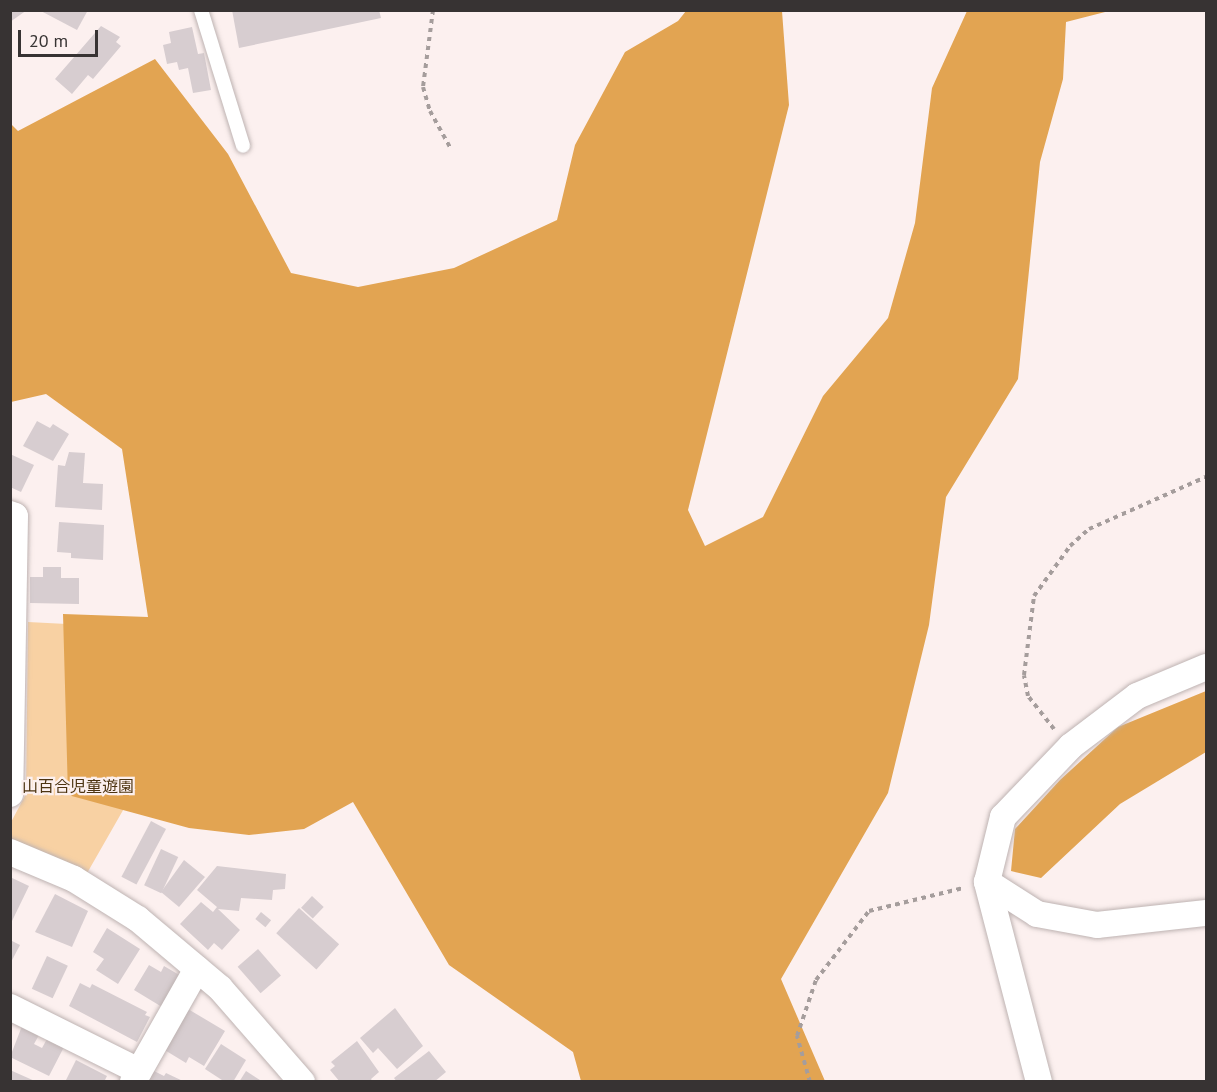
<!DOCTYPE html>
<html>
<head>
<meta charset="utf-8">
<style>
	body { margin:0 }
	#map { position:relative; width:1217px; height:1092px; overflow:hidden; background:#fcf0ef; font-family:"PT Sans","Noto Sans JP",sans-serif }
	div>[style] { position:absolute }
	.green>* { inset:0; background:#f8d1a3 }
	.forest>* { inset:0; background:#e2a452 }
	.building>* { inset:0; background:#d7cdd0; transform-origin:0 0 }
	.path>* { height:4px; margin-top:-2px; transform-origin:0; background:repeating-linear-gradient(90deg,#a59d9c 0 4.5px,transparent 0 9px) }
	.roads { filter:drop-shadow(0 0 2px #beb3b2) drop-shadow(0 0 2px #beb3b2) }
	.service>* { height:14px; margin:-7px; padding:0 7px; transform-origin:7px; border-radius:7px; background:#fff }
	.minor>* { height:26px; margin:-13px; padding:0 13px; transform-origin:13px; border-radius:13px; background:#fff }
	span { translate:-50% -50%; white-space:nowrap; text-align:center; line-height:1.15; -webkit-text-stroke:4.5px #fcf0ef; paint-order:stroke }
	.park-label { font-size:16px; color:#4d3411 }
	.frame { position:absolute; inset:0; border:12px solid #373333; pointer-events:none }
	.scale { position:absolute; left:18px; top:30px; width:80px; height:27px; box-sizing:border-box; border:3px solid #373333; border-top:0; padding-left:8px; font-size:18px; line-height:21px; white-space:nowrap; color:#373333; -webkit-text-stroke:4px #fcf0ef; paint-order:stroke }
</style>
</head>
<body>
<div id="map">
	<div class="green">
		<div style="clip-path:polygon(28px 622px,86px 625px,134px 791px,86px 875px,11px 842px,10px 824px,26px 794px)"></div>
	</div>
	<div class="forest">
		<div style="clip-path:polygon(686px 11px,782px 11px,789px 105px,688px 510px,705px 546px,763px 517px,823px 396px,888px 318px,915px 223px,932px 88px,967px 11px,1109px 11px,1066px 22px,1063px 79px,1040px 162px,1018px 379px,946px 497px,929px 625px,888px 793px,781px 979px,825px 1081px,581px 1081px,573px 1052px,449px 965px,353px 802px,304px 829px,249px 835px,189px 828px,68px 795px,63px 614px,148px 617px,122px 449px,46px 394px,11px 402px,11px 124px,18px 131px,155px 59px,228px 154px,291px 273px,358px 287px,454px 268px,557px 220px,575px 145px,625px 52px,678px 21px)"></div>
		<div style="clip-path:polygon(1206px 691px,1206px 752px,1120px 804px,1041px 878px,1011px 871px,1015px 829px,1060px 780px,1118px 727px)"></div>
	</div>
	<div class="building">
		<div style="clip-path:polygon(10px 10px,27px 10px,10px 22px)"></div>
		<div style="clip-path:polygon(39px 10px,88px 10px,77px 30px)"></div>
		<div style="clip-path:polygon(232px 10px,379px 10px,381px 18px,239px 48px)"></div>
		<div style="clip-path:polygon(101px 26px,120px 37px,116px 42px,121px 46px,93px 79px,88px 75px,72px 94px,55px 79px)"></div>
		<div style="clip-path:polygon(192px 27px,198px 54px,204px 53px,211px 90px,193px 93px,188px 68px,179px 70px,177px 62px,167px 64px,163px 45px,171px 43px,169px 32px)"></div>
		<div style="clip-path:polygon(37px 421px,50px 428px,53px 424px,69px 434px,53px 461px,23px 446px)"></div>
		<div style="clip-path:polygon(69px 452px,85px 453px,83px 483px,103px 484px,102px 510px,55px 507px,58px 465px,65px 466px)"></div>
		<div style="clip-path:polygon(10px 454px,34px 465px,21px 492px,10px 487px)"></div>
		<div style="clip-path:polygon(59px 522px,104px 525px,103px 560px,71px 558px,71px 553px,57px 552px)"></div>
		<div style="clip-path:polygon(43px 567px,61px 567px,61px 578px,79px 578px,79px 604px,30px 603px,30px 577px,43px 577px)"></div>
		<div style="left:151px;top:821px;width:17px;height:63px;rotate:28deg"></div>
		<div style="left:161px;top:849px;width:19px;height:40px;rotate:25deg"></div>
		<div style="clip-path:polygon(184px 860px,205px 877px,179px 907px,161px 892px)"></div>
		<div style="clip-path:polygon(217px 866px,286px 874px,285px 889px,273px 890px,272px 900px,241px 898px,239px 911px,218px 909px,240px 930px,222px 950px,214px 943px,208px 950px,180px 924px,201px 902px,213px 912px,217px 907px,197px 890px)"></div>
		<div style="clip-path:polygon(10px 877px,29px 886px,12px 921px,10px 921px)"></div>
		<div style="clip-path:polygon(55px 894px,88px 911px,72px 947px,35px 932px)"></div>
		<div style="left:312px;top:896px;width:16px;height:16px;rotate:43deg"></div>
		<div style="left:299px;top:908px;width:54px;height:34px;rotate:42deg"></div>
		<div style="left:261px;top:912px;width:13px;height:9px;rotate:39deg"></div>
		<div style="clip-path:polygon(107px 928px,140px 949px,118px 984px,96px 970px,104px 959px,93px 952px)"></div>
		<div style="clip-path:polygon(10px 940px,20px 945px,10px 964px)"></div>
		<div style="left:258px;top:949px;width:35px;height:27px;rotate:49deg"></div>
		<div style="left:47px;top:956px;width:23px;height:36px;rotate:25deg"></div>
		<div style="clip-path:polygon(149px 965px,161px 972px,164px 966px,181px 976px,162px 1007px,134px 990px)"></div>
		<div style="clip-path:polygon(80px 983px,90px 988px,92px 984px,147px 1012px,145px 1015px,150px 1017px,137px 1042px,69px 1006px)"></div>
		<div style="clip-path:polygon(395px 1008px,423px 1046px,397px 1069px,378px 1048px,373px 1053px,360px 1038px)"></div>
		<div style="clip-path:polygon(188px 1009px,225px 1031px,204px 1066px,189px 1057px,186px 1063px,163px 1049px)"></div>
		<div style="clip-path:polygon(22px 1026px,39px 1035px,34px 1044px,42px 1048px,47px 1039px,64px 1047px,49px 1076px,10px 1057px)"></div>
		<div style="clip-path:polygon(357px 1041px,379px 1072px,371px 1079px,373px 1082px,340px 1082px,330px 1070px,335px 1066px,331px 1062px)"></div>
		<div style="clip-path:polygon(221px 1044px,246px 1060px,233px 1082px,225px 1082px,205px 1069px)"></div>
		<div style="clip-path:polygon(429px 1051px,446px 1072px,434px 1082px,397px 1082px,394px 1078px)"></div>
		<div style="clip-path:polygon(76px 1060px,107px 1076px,104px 1082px,65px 1082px)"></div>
		<div style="clip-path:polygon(150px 1069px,164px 1076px,166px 1073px,185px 1082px,144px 1082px)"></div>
		<div style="clip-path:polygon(10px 1070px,37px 1082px,10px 1082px)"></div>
		<div style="clip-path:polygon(246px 1071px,263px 1082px,239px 1082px)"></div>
	</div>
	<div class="path">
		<div style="left:433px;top:10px;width:78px;rotate:97.4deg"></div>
		<div style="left:423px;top:87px;width:25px;rotate:74deg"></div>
		<div style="left:430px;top:111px;width:43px;rotate:61.1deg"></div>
		<div style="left:1054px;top:729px;width:42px;rotate:-128.2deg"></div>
		<div style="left:1028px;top:696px;width:21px;rotate:-101deg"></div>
		<div style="left:1024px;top:675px;width:80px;rotate:-82.8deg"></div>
		<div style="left:1034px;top:596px;width:62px;rotate:-54.2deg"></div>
		<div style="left:1070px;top:546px;width:25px;rotate:-42deg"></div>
		<div style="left:1089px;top:529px;width:128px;rotate:-24deg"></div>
		<div style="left:810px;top:1082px;width:48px;rotate:-105.8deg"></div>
		<div style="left:797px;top:1036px;width:59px;rotate:-71.3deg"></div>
		<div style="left:816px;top:980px;width:87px;rotate:-52.5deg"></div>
		<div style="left:869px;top:911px;width:97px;rotate:-13.7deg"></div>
	</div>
	<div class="roads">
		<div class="service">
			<div style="left:201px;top:10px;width:142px;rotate:72.8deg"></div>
		</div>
		<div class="minor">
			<div style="left:10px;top:514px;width:5px;rotate:22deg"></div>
			<div style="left:15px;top:516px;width:278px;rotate:91deg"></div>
			<div style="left:10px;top:852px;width:69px;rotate:22.9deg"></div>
			<div style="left:74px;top:879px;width:75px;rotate:32deg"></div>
			<div style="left:138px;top:919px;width:107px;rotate:40.1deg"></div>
			<div style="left:220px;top:988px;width:125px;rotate:48.9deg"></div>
			<div style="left:987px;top:882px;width:59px;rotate:32.6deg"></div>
			<div style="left:1037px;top:914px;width:61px;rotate:10.4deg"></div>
			<div style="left:1097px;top:925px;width:110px;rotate:-6.3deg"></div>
			<div style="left:10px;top:1007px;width:144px;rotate:26.4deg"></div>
			<div style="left:133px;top:1082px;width:130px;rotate:-60.5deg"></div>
			<div style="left:1039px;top:1082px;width:207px;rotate:-104.6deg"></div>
			<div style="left:987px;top:882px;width:67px;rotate:-76.2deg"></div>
			<div style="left:1003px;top:817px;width:98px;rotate:-46.2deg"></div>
			<div style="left:1071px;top:746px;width:83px;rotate:-37.1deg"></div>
			<div style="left:1137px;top:696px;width:75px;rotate:-22.8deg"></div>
		</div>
	</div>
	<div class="park-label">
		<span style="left:78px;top:786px">山百合児童遊園</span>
	</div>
	<div class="frame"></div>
	<div class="scale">20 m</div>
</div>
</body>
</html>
